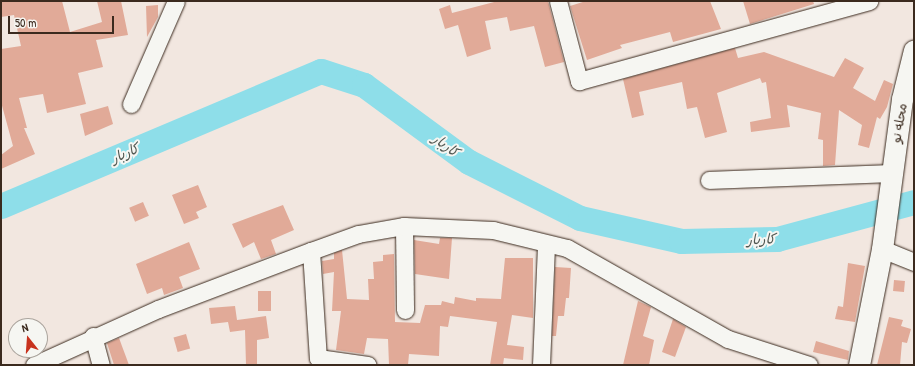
<!DOCTYPE html>
<html>
<head>
<meta charset="utf-8">
<style>
	body { margin:0 }
	#map { position:relative; width:915px; height:366px; overflow:hidden; background:#f2e7e0; font-family:"Patrick Hand","Playpen Sans Arabic",sans-serif }
	div>[style] { position:absolute }
	.river>* { height:25px; margin:-12.5px; padding:0 12.5px; transform-origin:12.5px; border-radius:12.5px; background:#8edee9 }
	.building>* { inset:0; background:#e1aa98; transform-origin:0 0 }
	.roads { filter:drop-shadow(0 0 1px #3b2a1e) drop-shadow(0 0 1px #3b2a1e) }
	.minor>* { height:17px; margin:-8.5px; padding:0 8.5px; transform-origin:8.5px; border-radius:8.5px; background:#f6f6f2 }
	.tertiary>* { height:21px; margin:-10.5px; padding:0 10.5px; transform-origin:10.5px; border-radius:10.5px; background:#f6f6f2 }
	span { translate:-50% -50%; white-space:nowrap; text-align:center; line-height:1.15; -webkit-text-stroke:4px #f6f6f2; paint-order:stroke }
	.street-label { font-size:13px; color:#3b2a1e }
	.water-label { font-size:14px; color:#505751; font-style:italic }
	.frame { position:absolute; inset:0; border:2px solid #3b2a1e; pointer-events:none }
	.north { position:absolute; left:8px; top:318px; width:40px; height:40px; box-sizing:border-box; background:#f6f6f2; border:1px solid #aba49d; border-radius:50%; rotate:343deg; font-size:11px; font-weight:700; line-height:16px; text-align:center; color:#3b2a1e }
	.north::after { content:''; display:block; margin:auto; width:14px; height:18px; background:#c8321e; clip-path:polygon(50% 0,100% 100%,50% 72%,0 100%) }
	.scale { position:absolute; left:8px; top:16px; width:106px; height:18px; box-sizing:border-box; border:2px solid #3b2a1e; border-top:0; padding-left:5px; font-size:12px; line-height:14px; white-space:nowrap; color:#3b2a1e; -webkit-text-stroke:3px #f6f6f2; paint-order:stroke }
</style>
</head>
<body>
<div id="map">
	<div class="river">
		<div style="left:1px;top:206px;width:347px;rotate:-22.9deg"></div>
		<div style="left:321px;top:71px;width:45px;rotate:18deg"></div>
		<div style="left:364px;top:85px;width:130px;rotate:36.3deg"></div>
		<div style="left:469px;top:162px;width:124px;rotate:26.8deg"></div>
		<div style="left:580px;top:218px;width:104px;rotate:12.8deg"></div>
		<div style="left:681px;top:241px;width:96px;rotate:-1.2deg"></div>
		<div style="left:777px;top:239px;width:142px;rotate:-15.1deg"></div>
	</div>
	<div class="building">
		<div style="clip-path:polygon(62px 1px,70px 32px,102px 22px,97px 1px,121px 1px,128px 35px,96px 40px,103px 67px,78px 73px,86px 104px,47px 113px,43px 94px,19px 98px,27px 128px,24px 128px,35px 154px,1px 169px,1px 155px,13px 146px,1px 102px,1px 49px,21px 46px,14px 15px,1px 17px,1px 2px)"></div>
		<div style="clip-path:polygon(498px 1px,548px 1px,564px 62px,545px 67px,534px 26px,510px 31px,507px 17px,485px 21px,491px 49px,467px 57px,458px 25px,445px 29px,439px 9px,450px 5px,452px 13px)"></div>
		<div style="clip-path:polygon(586px 1px,710px 1px,721px 29px,673px 42px,670px 32px,620px 45px,622px 48px,587px 60px,570px 6px)"></div>
		<div style="clip-path:polygon(743px 1px,813px 1px,814px 4px,750px 24px)"></div>
		<div style="clip-path:polygon(158px 5px,158px 17px,147px 37px,146px 6px)"></div>
		<div style="clip-path:polygon(735px 48px,738px 58px,764px 52px,834px 77px,845px 58px,864px 68px,853px 88px,875px 101px,884px 80px,893px 84px,887px 107px,880px 119px,877px 117px,869px 148px,858px 145px,862px 125px,839px 110px,835px 165px,823px 166px,823px 140px,818px 139px,821px 113px,787px 105px,790px 127px,751px 132px,750px 122px,771px 118px,766px 82px,762px 83px,760px 78px,717px 93px,727px 132px,705px 138px,697px 107px,687px 109px,682px 82px,639px 92px,644px 115px,632px 118px,623px 79px)"></div>
		<div style="clip-path:polygon(108px 106px,113px 124px,85px 136px,80px 114px)"></div>
		<div style="clip-path:polygon(198px 185px,207px 207px,196px 212px,199px 218px,184px 224px,172px 195px)"></div>
		<div style="left:143px;top:202px;width:15px;height:15px;rotate:67deg"></div>
		<div style="clip-path:polygon(283px 205px,294px 230px,271px 240px,276px 254px,261px 259px,254px 242px,243px 248px,232px 224px)"></div>
		<div style="clip-path:polygon(440px 238px,452px 238px,449px 279px,415px 274px,414px 240px,439px 244px)"></div>
		<div style="clip-path:polygon(189px 242px,200px 269px,179px 277px,183px 288px,164px 295px,162px 288px,147px 294px,136px 264px)"></div>
		<div style="clip-path:polygon(342px 250px,347px 299px,369px 300px,368px 279px,374px 279px,373px 262px,383px 261px,383px 255px,394px 254px,395px 322px,420px 323px,425px 305px,441px 305px,442px 301px,454px 304px,455px 297px,476px 301px,476px 298px,501px 299px,505px 258px,533px 258px,533px 318px,512px 315px,507px 345px,524px 347px,523px 360px,504px 358px,503px 365px,490px 365px,497px 322px,450px 316px,448px 327px,440px 326px,439px 356px,409px 354px,408px 365px,389px 365px,388px 339px,367px 338px,364px 354px,336px 350px,341px 311px,332px 311px,334px 272px,323px 274px,322px 261px,334px 259px,334px 253px)"></div>
		<div style="clip-path:polygon(848px 263px,865px 266px,855px 322px,835px 319px,838px 306px,843px 307px)"></div>
		<div style="clip-path:polygon(555px 267px,571px 268px,569px 298px,566px 298px,564px 316px,558px 316px,556px 336px,552px 336px)"></div>
		<div style="left:894px;top:280px;width:11px;height:11px;rotate:5deg"></div>
		<div style="left:258px;top:291px;width:13px;height:20px"></div>
		<div style="clip-path:polygon(638px 301px,651px 307px,643px 336px,654px 340px,649px 365px,623px 365px)"></div>
		<div style="clip-path:polygon(235px 306px,237px 320px,266px 316px,269px 338px,257px 340px,257px 365px,246px 365px,245px 330px,230px 332px,228px 322px,211px 324px,209px 308px)"></div>
		<div style="clip-path:polygon(889px 317px,903px 320px,901px 326px,911px 329px,907px 343px,902px 342px,900px 365px,877px 365px)"></div>
		<div style="clip-path:polygon(673px 319px,686px 327px,675px 357px,662px 352px)"></div>
		<div style="left:186px;top:334px;width:15px;height:13px;rotate:74deg"></div>
		<div style="clip-path:polygon(119px 338px,129px 365px,114px 365px,107px 343px)"></div>
		<div style="clip-path:polygon(816px 341px,849px 351px,848px 360px,813px 352px)"></div>
	</div>
	<div class="roads">
		<div class="minor">
			<div style="left:558px;top:1px;width:83px;rotate:75.3deg"></div>
			<div style="left:579px;top:81px;width:301px;rotate:-15.4deg"></div>
			<div style="left:131px;top:104px;width:112px;rotate:-66.4deg"></div>
			<div style="left:709px;top:180px;width:181px;rotate:-2.2deg"></div>
			<div style="left:404px;top:226px;width:84px;rotate:89.3deg"></div>
			<div style="left:882px;top:249px;width:35px;rotate:22deg"></div>
			<div style="left:311px;top:251px;width:107px;rotate:86.3deg"></div>
			<div style="left:318px;top:358px;width:50px;rotate:8deg"></div>
			<div style="left:93px;top:336px;width:30px;rotate:75deg"></div>
			<div style="left:34px;top:365px;width:136px;rotate:-24.3deg"></div>
			<div style="left:158px;top:309px;width:164px;rotate:-20.8deg"></div>
			<div style="left:311px;top:251px;width:50px;rotate:-19.9deg"></div>
			<div style="left:358px;top:234px;width:47px;rotate:-9.9deg"></div>
			<div style="left:404px;top:226px;width:89px;rotate:2.6deg"></div>
			<div style="left:493px;top:230px;width:76px;rotate:13.7deg"></div>
			<div style="left:567px;top:248px;width:185px;rotate:29.5deg"></div>
			<div style="left:728px;top:339px;width:85px;rotate:17.8deg"></div>
			<div style="left:541px;top:365px;width:121px;rotate:-87.6deg"></div>
		</div>
		<div class="tertiary">
			<div style="left:859px;top:365px;width:118px;rotate:-78.8deg"></div>
			<div style="left:882px;top:249px;width:151px;rotate:-82.4deg"></div>
			<div style="left:902px;top:99px;width:50px;rotate:-76.2deg"></div>
		</div>
	</div>
	<div class="street-label">
		<span style="left:899px;top:123px;rotate:-80deg">محله نو</span>
	</div>
	<div class="water-label">
		<span style="left:446px;top:145px;rotate:36deg">کاربار</span>
		<span style="left:125px;top:153px;rotate:-23deg">کاربار</span>
		<span style="left:761px;top:239px;rotate:-2deg">کاربار</span>
	</div>
	<div class="frame"></div>
	<div class="north">N</div>
	<div class="scale">50 m</div>
</div>
</body>
</html>
